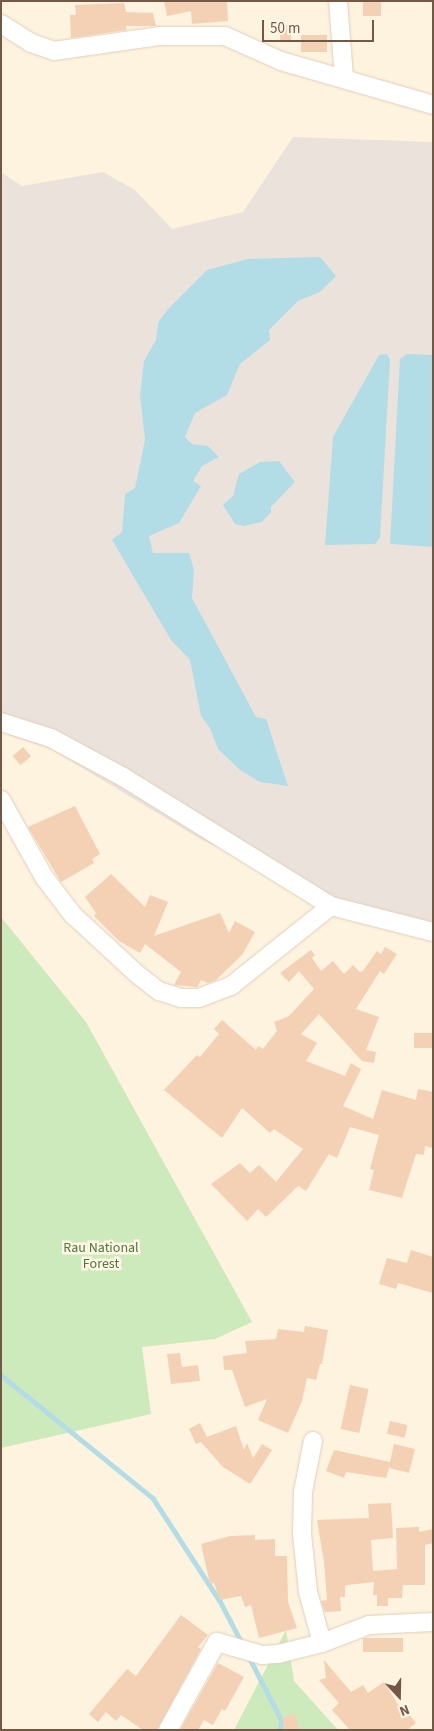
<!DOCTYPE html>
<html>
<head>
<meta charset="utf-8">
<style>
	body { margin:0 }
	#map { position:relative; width:434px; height:1731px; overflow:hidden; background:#fdf3de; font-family:"Source Sans 3",sans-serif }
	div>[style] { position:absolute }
	.industrial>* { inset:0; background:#ebe3db }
	.green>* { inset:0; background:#cdeabd }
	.water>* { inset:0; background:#b2dde7 }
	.stream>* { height:4.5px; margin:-2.25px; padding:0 2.25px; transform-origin:2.25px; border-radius:2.25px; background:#b2dde7 }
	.building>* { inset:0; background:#f4d1b5; transform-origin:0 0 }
	.roads { filter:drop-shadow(0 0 1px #e1ceba) drop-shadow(0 0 1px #e1ceba) }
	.street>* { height:18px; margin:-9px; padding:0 9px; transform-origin:9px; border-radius:9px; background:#fff }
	span { translate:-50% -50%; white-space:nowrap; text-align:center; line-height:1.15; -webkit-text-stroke:5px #fff6e5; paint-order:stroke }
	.park-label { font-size:14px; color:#4c7a3d }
	.frame { position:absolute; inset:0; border:2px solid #745846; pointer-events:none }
	.north { position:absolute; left:374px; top:1671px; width:50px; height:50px; -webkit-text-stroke:4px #fff6e5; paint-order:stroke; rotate:159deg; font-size:14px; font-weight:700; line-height:20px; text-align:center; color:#745846 }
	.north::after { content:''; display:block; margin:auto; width:18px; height:22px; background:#745846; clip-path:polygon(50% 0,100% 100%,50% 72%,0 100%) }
	.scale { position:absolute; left:262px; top:20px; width:112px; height:22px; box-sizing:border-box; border:2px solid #745846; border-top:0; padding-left:6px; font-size:15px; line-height:18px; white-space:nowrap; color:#745846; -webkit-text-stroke:4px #fff6e5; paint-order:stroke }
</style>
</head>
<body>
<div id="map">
	<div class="industrial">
		<div style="clip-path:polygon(293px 137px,433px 142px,433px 930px,328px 906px,283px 877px,202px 840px,51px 749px,1px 732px,1px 172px,22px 186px,103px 172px,135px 190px,172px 229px,243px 212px)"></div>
	</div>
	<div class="green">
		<div style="clip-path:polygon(1px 917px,86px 1022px,252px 1322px,215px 1339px,142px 1347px,151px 1414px,1px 1448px)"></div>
		<div style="clip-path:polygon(286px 1630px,294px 1681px,338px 1730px,234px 1730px)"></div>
	</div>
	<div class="water">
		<div style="clip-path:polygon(320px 257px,336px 276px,320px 292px,298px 301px,269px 330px,270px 340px,240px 364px,227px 395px,195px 413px,185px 437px,192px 444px,208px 446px,219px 457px,202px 466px,193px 481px,201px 486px,179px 523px,149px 536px,153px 553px,189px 553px,194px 570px,192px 598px,256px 717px,266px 719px,288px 786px,260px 782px,240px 770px,218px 749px,210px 728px,201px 716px,190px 660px,171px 640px,112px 540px,122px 532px,125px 494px,135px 488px,145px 440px,140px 395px,144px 361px,156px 340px,158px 323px,168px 309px,207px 270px,248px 259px)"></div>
		<div style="clip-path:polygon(387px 354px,390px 360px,380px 538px,375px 544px,325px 545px,333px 437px,379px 355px)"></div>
		<div style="clip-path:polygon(407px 354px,433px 355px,433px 547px,390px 544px,400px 359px)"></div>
		<div style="clip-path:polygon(279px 461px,295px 482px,271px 507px,271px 512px,262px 522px,244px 526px,235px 524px,223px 505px,233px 496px,239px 474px,260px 462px)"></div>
	</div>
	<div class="stream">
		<div style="left:1px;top:1375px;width:196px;rotate:39deg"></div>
		<div style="left:153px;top:1498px;width:123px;rotate:57deg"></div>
		<div style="left:220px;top:1601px;width:47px;rotate:62.4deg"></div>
		<div style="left:249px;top:1657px;width:72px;rotate:62.7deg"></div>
		<div style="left:282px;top:1721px;width:9px;rotate:103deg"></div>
	</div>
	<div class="building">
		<div style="clip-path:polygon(164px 1px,227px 2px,228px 21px,192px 24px,191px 11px,167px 16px)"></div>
		<div style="left:363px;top:1px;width:18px;height:15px"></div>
		<div style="clip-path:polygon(124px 3px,126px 12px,153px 13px,156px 26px,126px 26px,126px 30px,71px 38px,70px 15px,76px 15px,75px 5px)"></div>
		<div style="left:280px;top:25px;width:11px;height:17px"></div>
		<div style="left:327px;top:35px;width:17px;height:26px;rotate:90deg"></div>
		<div style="left:23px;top:747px;width:12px;height:14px;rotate:48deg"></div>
		<div style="clip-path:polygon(75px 806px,100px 854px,92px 859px,94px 863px,61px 882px,28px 827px)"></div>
		<div style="clip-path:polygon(111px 874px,145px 907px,150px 895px,168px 902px,154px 936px,220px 913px,229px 933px,235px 921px,255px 932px,242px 955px,216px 980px,208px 983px,201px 980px,197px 987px,174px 985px,181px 972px,145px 944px,140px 953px,119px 941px,94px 916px,96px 913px,85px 897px)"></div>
		<div style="clip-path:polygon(385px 947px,397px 954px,384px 974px,380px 971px,356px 1009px,379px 1017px,366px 1050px,376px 1052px,374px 1063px,362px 1061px,319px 1014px,301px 1034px,317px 1043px,306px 1061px,345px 1076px,351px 1063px,361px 1069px,343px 1106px,373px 1119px,382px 1090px,416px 1100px,418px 1089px,433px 1092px,433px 1148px,425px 1146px,424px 1155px,416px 1154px,402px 1198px,369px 1190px,374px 1170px,370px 1169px,379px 1135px,350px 1127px,337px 1158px,329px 1154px,306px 1191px,298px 1186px,266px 1217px,258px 1209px,247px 1221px,211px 1184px,240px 1163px,250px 1173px,259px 1165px,276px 1182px,303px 1149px,274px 1129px,270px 1133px,242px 1108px,222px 1138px,164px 1090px,197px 1055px,200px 1057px,219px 1034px,214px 1029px,222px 1020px,256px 1050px,258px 1046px,263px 1049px,277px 1031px,274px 1022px,289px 1016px,314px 989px,299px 971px,289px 982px,280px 973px,311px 950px,315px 955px,312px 958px,321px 971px,333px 961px,344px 974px,353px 965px,360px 972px,363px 971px,377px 951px,381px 954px)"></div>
		<div style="left:414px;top:1033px;width:19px;height:15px"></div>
		<div style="clip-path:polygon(411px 1250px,433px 1257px,433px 1293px,398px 1283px,396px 1289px,379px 1284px,387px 1258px,407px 1263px)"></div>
		<div style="clip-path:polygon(305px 1326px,328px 1330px,322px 1364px,320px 1364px,316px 1380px,307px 1378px,302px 1401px,288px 1433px,258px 1420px,267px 1399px,245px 1407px,232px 1370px,224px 1370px,223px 1356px,247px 1353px,245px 1341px,276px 1339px,278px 1329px,304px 1332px)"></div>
		<div style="clip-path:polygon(180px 1353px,182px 1367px,198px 1365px,200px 1381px,171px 1384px,167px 1354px)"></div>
		<div style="left:350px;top:1385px;width:19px;height:45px;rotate:12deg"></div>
		<div style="left:390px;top:1421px;width:18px;height:13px;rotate:13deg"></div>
		<div style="clip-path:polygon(200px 1423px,207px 1437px,236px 1426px,244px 1450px,247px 1443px,253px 1458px,262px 1444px,272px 1450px,250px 1484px,223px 1467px,201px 1442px,196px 1444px,189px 1429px)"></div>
		<div style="clip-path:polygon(394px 1444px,415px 1449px,409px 1473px,389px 1468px,386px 1478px,346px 1472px,344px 1478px,326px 1471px,334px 1450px,390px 1462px)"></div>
		<div style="clip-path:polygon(391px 1503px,393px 1538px,371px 1540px,373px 1571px,397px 1569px,396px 1528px,419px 1527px,419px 1532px,433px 1529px,433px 1543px,425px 1545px,425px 1585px,403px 1585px,402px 1598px,388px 1598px,388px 1606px,377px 1606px,377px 1595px,373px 1595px,374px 1582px,348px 1585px,345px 1586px,345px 1597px,340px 1597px,341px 1611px,325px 1612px,321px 1601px,327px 1600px,324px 1562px,317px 1520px,369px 1518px,368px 1504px)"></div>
		<div style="clip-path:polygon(255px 1535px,255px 1540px,275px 1539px,275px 1556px,287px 1556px,288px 1602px,297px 1628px,259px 1638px,251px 1605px,245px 1607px,241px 1596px,220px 1600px,214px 1583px,210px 1584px,201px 1544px,230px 1536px)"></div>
		<div style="clip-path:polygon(181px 1615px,208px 1635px,198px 1647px,201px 1649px,157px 1730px,143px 1730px,121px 1715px,116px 1721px,106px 1712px,98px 1722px,89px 1714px,127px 1669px,136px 1676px)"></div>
		<div style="left:403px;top:1638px;width:14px;height:40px;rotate:90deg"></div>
		<div style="clip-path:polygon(324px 1660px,351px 1692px,363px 1685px,368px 1693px,384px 1682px,401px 1709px,403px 1707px,416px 1723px,407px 1730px,350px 1730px,332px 1710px,339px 1703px,319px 1680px,326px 1678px)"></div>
		<div style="clip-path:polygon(218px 1663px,244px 1677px,225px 1711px,222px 1709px,213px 1725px,204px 1720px,198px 1730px,180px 1730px)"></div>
		<div style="clip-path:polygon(295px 1714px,299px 1730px,285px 1730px,282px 1718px)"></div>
	</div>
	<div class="roads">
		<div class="street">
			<div style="left:338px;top:1px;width:77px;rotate:85.5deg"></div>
			<div style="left:1px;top:24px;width:36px;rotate:32deg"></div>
			<div style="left:31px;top:43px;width:24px;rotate:19deg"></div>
			<div style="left:54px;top:51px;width:106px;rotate:-8.1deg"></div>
			<div style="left:159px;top:36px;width:66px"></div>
			<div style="left:225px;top:36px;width:61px;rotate:24.1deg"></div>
			<div style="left:281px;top:61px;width:158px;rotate:16.1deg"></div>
			<div style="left:1px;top:722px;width:52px;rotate:17.7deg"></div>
			<div style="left:51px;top:738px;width:82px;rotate:28.4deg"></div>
			<div style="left:123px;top:777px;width:245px;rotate:31.8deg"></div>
			<div style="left:331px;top:906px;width:105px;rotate:14.3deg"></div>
			<div style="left:1px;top:800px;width:88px;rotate:60.8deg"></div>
			<div style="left:44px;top:877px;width:48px;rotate:52.7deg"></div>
			<div style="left:73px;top:915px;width:87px;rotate:42.7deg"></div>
			<div style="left:137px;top:974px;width:28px;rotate:38deg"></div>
			<div style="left:159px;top:991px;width:22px;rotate:18deg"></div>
			<div style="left:180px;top:998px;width:19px"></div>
			<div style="left:199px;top:998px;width:34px;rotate:-21deg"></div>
			<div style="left:231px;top:986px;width:128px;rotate:-38.7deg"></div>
			<div style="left:313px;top:1441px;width:52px;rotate:101.1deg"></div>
			<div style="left:303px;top:1492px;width:42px;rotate:91.4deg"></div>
			<div style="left:302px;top:1534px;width:58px;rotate:84.1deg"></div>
			<div style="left:308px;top:1592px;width:53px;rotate:74.6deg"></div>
			<div style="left:168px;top:1730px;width:101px;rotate:-60.9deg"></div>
			<div style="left:217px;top:1642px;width:47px;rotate:16.1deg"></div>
			<div style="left:262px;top:1655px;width:16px;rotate:-4deg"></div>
			<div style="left:278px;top:1654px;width:45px;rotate:-14deg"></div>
			<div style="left:322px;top:1643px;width:50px;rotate:-21deg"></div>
			<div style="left:369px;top:1625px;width:64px;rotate:-2.7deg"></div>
		</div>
	</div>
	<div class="park-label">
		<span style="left:101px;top:1256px">Rau National<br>Forest</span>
	</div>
	<div class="frame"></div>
	<div class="north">N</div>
	<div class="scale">50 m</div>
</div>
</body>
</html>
